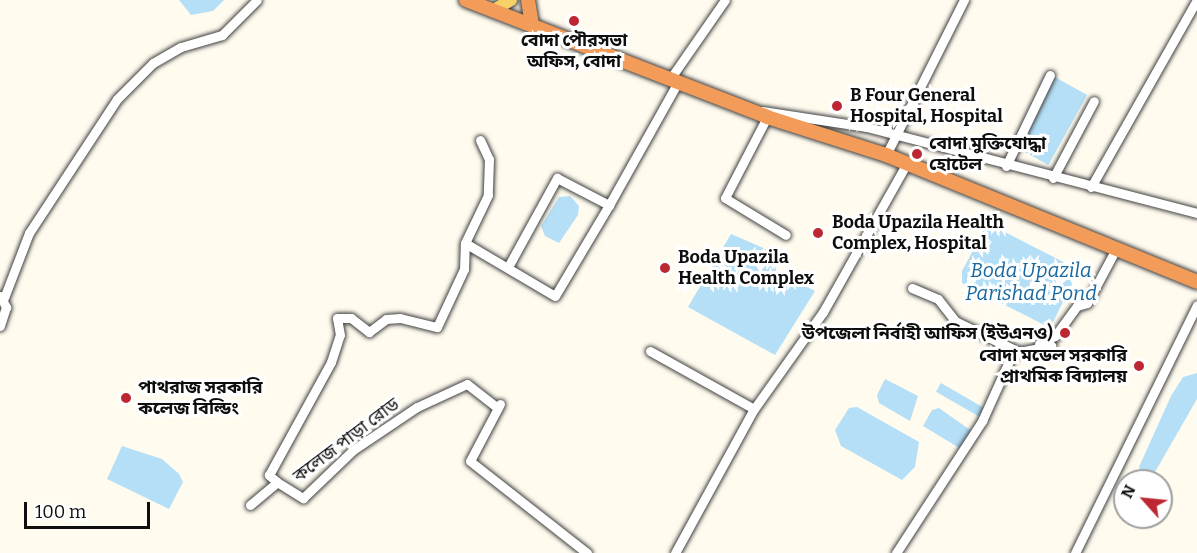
<!DOCTYPE html>
<html>
<head>
<meta charset="utf-8">
<style>
	body { margin:0 }
	#map { position:relative; width:1197px; height:553px; overflow:hidden; background:#fffbef; font-family:Bitter,"Noto Sans Bengali",serif }
	div>[style] { position:absolute }
	.water>* { inset:0; background:#b4dff6; transform-origin:0 0 }
	.roads { filter:drop-shadow(0 0 2px #414141) drop-shadow(0 0 2px #414141) }
	.minor>* { height:9px; margin:-4.5px; padding:0 4.5px; transform-origin:4.5px; border-radius:4.5px; background:#fff }
	.major>* { height:12px; margin:-6px; padding:0 6px; transform-origin:6px; border-radius:6px; background:#f7d067 }
	.highway>* { height:14px; margin:-7px; padding:0 7px; transform-origin:7px; border-radius:7px; background:#f39b59 }
	.dots>* { width:16px; height:16px; translate:-50% -50%; box-sizing:border-box; border:3px solid #fff; border-radius:50% }
	span { translate:-50% -50%; white-space:nowrap; text-align:center; line-height:1.15; -webkit-text-stroke:6px #fff; paint-order:stroke }
	.poi-label { font-size:18px; color:#0e0e0e; font-weight:700 }
	.left { translate:0 -50%; text-align:left }
	.right { translate:-100% -50%; text-align:right }
	.street-label { font-size:18px; color:#0e0e0e }
	.water-label { font-size:20px; color:#18689f; font-style:italic }
	.north { position:absolute; left:1113px; top:469px; width:60px; height:60px; box-sizing:border-box; background:#fff; border:2px solid #9f9f9f; border-radius:50%; rotate:297deg; font-size:16px; font-weight:700; line-height:24px; text-align:center; color:#0e0e0e }
	.north::after { content:''; display:block; margin:auto; width:21px; height:27px; background:#bd2732; clip-path:polygon(50% 0,100% 100%,50% 72%,0 100%) }
	.scale { position:absolute; left:24px; top:502px; width:126px; height:27px; box-sizing:border-box; border:3px solid #0e0e0e; border-top:0; padding-left:8px; font-size:18px; line-height:21px; white-space:nowrap; color:#0e0e0e; -webkit-text-stroke:4px #fff; paint-order:stroke }
</style>
</head>
<body>
<div id="map">
	<div class="water">
		<div style="clip-path:polygon(179px 0,224px 0,213px 11px,191px 15px)"></div>
		<div style="left:1053px;top:76px;width:39px;height:80px;rotate:29deg"></div>
		<div style="clip-path:polygon(570px 196px,579px 206px,578px 215px,559px 243px,545px 236px,541px 226px,559px 197px)"></div>
		<div style="clip-path:polygon(995px 227px,1079px 270px,1050px 328px,962px 283px,962px 271px,984px 230px)"></div>
		<div style="clip-path:polygon(731px 234px,777px 254px,774px 265px,779px 273px,815px 291px,775px 355px,688px 307px)"></div>
		<div style="clip-path:polygon(1197px 373px,1197px 399px,1151px 479px,1142px 476px,1139px 467px,1171px 396px,1183px 377px)"></div>
		<div style="clip-path:polygon(885px 379px,918px 396px,910px 421px,879px 403px,877px 395px)"></div>
		<div style="left:941px;top:383px;width:50px;height:10px;rotate:30deg"></div>
		<div style="clip-path:polygon(857px 407px,919px 442px,915px 467px,902px 480px,841px 446px,835px 430px,849px 408px)"></div>
		<div style="clip-path:polygon(939px 408px,973px 432px,961px 449px,923px 426px,932px 410px)"></div>
		<div style="clip-path:polygon(122px 446px,162px 459px,179px 474px,183px 482px,169px 509px,107px 479px)"></div>
	</div>
	<div class="roads">
		<div class="minor">
			<div style="left:670px;top:79px;width:96px;rotate:-55.2deg"></div>
			<div style="left:762px;top:111px;width:106px;rotate:8.7deg"></div>
			<div style="left:867px;top:127px;width:341px;rotate:14.6deg"></div>
			<div style="left:767px;top:117px;width:91px;rotate:117.4deg"></div>
			<div style="left:725px;top:198px;width:71px;rotate:31.2deg"></div>
			<div style="left:480px;top:140px;width:21px;rotate:65deg"></div>
			<div style="left:489px;top:159px;width:36px;rotate:92deg"></div>
			<div style="left:488px;top:195px;width:53px;rotate:115.6deg"></div>
			<div style="left:465px;top:243px;width:104px;rotate:30.5deg"></div>
			<div style="left:555px;top:296px;width:106px;rotate:-59.3deg"></div>
			<div style="left:886px;top:155px;width:174px;rotate:-63.3deg"></div>
			<div style="left:1006px;top:166px;width:101px;rotate:-64.2deg"></div>
			<div style="left:1053px;top:178px;width:87px;rotate:-62deg"></div>
			<div style="left:1091px;top:187px;width:215px;rotate:-60.5deg"></div>
			<div style="left:508px;top:267px;width:102px;rotate:-61.2deg"></div>
			<div style="left:557px;top:178px;width:59px;rotate:27.4deg"></div>
			<div style="left:609px;top:205px;width:141px;rotate:-60.7deg"></div>
			<div style="left:912px;top:288px;width:28px;rotate:23deg"></div>
			<div style="left:938px;top:299px;width:28px;rotate:52deg"></div>
			<div style="left:955px;top:321px;width:71px;rotate:25.8deg"></div>
			<div style="left:1019px;top:352px;width:33px;rotate:-11deg"></div>
			<div style="left:0;top:296px;width:13px;rotate:61deg"></div>
			<div style="left:6px;top:307px;width:20px;rotate:108deg"></div>
			<div style="left:4px;top:298px;width:70px;rotate:-69deg"></div>
			<div style="left:29px;top:233px;width:160px;rotate:-56.7deg"></div>
			<div style="left:117px;top:99px;width:51px;rotate:-45deg"></div>
			<div style="left:153px;top:63px;width:32px;rotate:-30deg"></div>
			<div style="left:181px;top:47px;width:43px;rotate:-16.3deg"></div>
			<div style="left:222px;top:35px;width:49px;rotate:-45deg"></div>
			<div style="left:1039px;top:344px;width:18px;rotate:-27deg"></div>
			<div style="left:1055px;top:336px;width:37px;rotate:-54deg"></div>
			<div style="left:1077px;top:306px;width:10px;rotate:-17deg"></div>
			<div style="left:1087px;top:303px;width:61px;rotate:-61.8deg"></div>
			<div style="left:650px;top:351px;width:119px;rotate:29.1deg"></div>
			<div style="left:500px;top:404px;width:64px;rotate:117.8deg"></div>
			<div style="left:470px;top:461px;width:149px;rotate:38.2deg"></div>
			<div style="left:277px;top:482px;width:11px;rotate:-139deg"></div>
			<div style="left:269px;top:475px;width:129px;rotate:-61.2deg"></div>
			<div style="left:331px;top:362px;width:28px;rotate:-72deg"></div>
			<div style="left:340px;top:335px;width:17px;rotate:-100deg"></div>
			<div style="left:337px;top:318px;width:14px"></div>
			<div style="left:351px;top:318px;width:23px;rotate:38deg"></div>
			<div style="left:369px;top:332px;width:21px;rotate:-37deg"></div>
			<div style="left:386px;top:319px;width:14px;rotate:-4deg"></div>
			<div style="left:400px;top:318px;width:38px;rotate:14deg"></div>
			<div style="left:437px;top:327px;width:64px;rotate:-65deg"></div>
			<div style="left:464px;top:269px;width:26px;rotate:-88deg"></div>
			<div style="left:250px;top:505px;width:35px;rotate:-40deg"></div>
			<div style="left:277px;top:482px;width:31px;rotate:32deg"></div>
			<div style="left:303px;top:498px;width:69px;rotate:-43.8deg"></div>
			<div style="left:353px;top:450px;width:77px;rotate:-33.9deg"></div>
			<div style="left:417px;top:407px;width:55px;rotate:-24.7deg"></div>
			<div style="left:467px;top:384px;width:39px;rotate:38deg"></div>
			<div style="left:675px;top:553px;width:164px;rotate:-61.3deg"></div>
			<div style="left:754px;top:409px;width:119px;rotate:-54.6deg"></div>
			<div style="left:823px;top:312px;width:171px;rotate:-60.6deg"></div>
			<div style="left:896px;top:553px;width:158px;rotate:-56.9deg"></div>
			<div style="left:982px;top:421px;width:78px;rotate:-65.7deg"></div>
			<div style="left:1075px;top:553px;width:276px;rotate:-63.8deg"></div>
		</div>
		<div class="major">
			<div style="left:492px;top:11px;width:22px;rotate:-30deg"></div>
		</div>
		<div class="highway">
			<div style="left:466px;top:0;width:323px;rotate:21.2deg"></div>
			<div style="left:767px;top:117px;width:125px;rotate:17.7deg"></div>
			<div style="left:886px;top:155px;width:336px;rotate:22.2deg"></div>
			<div style="left:528px;top:0;width:26px;rotate:81deg"></div>
		</div>
	</div>
	<div class="dots">
		<div style="left:574px;top:21px;background:#bd2732"></div>
		<div style="left:837px;top:106px;background:#bd2732"></div>
		<div style="left:917px;top:154px;background:#bd2732"></div>
		<div style="left:818px;top:233px;background:#bd2732"></div>
		<div style="left:665px;top:268px;background:#bd2732"></div>
		<div style="left:1065px;top:333px;background:#bd2732"></div>
		<div style="left:1139px;top:366px;background:#bd2732"></div>
		<div style="left:126px;top:398px;background:#bd2732"></div>
	</div>
	<div class="poi-label">
		<span style="left:574px;top:51px">বোদা পৌরসভা<br>অফিস, বোদা</span>
		<span class="left" style="left:850px;top:106px">B Four General<br>Hospital, Hospital</span>
		<span class="left" style="left:929px;top:154px">বোদা মুক্তিযোদ্ধা<br>হোটেল</span>
		<span class="left" style="left:832px;top:233px">Boda Upazila Health<br>Complex, Hospital</span>
		<span class="left" style="left:678px;top:268px">Boda Upazila<br>Health Complex</span>
		<span class="right" style="left:1053px;top:333px">উপজেলা নির্বাহী আফিস (ইউএনও)</span>
		<span class="right" style="left:1127px;top:366px">বোদা মডেল সরকারি<br>প্রাথমিক বিদ্যালয়</span>
		<span class="left" style="left:138px;top:398px">পাথরাজ সরকারি<br>কলেজ বিল্ডিং</span>
	</div>
	<div class="street-label">
		<span style="left:346px;top:440px;rotate:-37deg">কলেজ পাড়া রোড</span>
	</div>
	<div class="water-label">
		<span style="left:1031px;top:282px">Boda Upazila<br>Parishad Pond</span>
	</div>
	<div class="north">N</div>
	<div class="scale">100 m</div>
</div>
</body>
</html>
